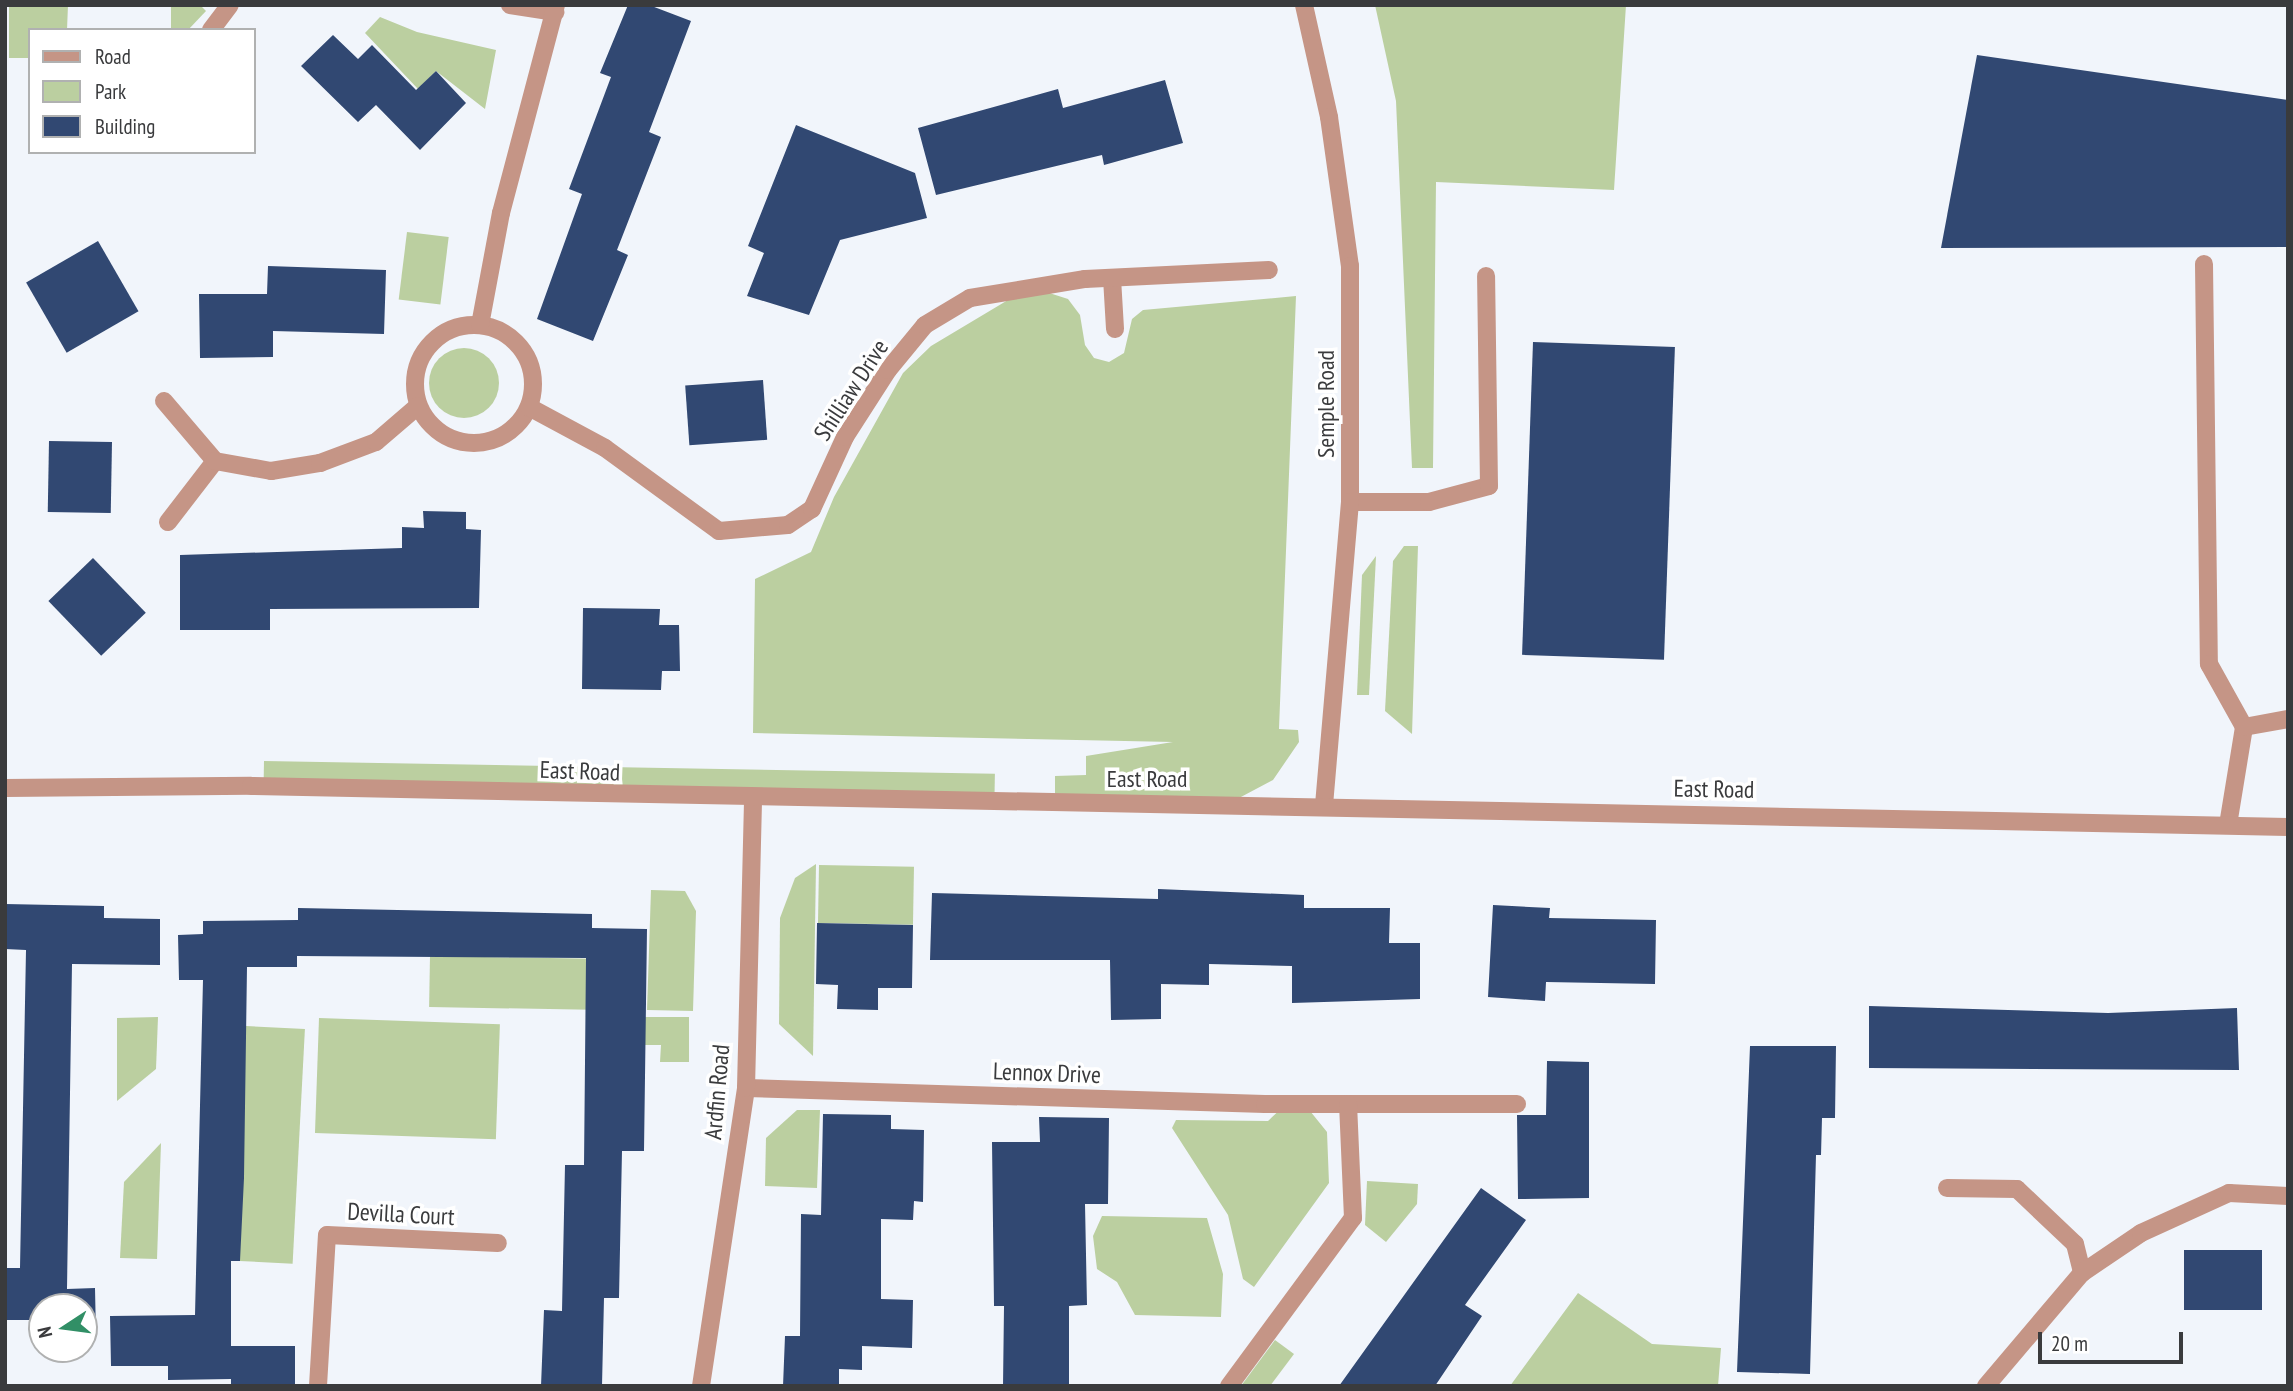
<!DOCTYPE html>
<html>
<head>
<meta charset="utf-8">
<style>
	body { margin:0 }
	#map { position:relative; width:2293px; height:1391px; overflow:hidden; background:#f1f5fb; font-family:"PT Sans Narrow",sans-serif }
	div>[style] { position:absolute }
	.green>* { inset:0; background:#bbcfa0; transform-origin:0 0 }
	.round { border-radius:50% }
	.building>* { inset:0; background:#314872; transform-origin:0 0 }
	.service>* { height:18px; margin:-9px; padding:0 9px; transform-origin:9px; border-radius:9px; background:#c59586 }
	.minor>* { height:18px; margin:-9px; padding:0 9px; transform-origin:9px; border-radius:9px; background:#c59586 }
	.minor>.ring { margin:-9px; padding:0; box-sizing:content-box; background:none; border:18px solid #c59586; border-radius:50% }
	.tertiary>* { height:18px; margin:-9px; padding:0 9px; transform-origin:9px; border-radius:9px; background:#c59586 }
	span { translate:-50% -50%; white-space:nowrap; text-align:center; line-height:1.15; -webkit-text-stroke:7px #fff; paint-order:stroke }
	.street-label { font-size:24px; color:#3a3b3d }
	.frame { position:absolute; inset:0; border:7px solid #3a3b3d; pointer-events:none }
	.legend { position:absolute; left:28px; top:28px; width:228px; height:126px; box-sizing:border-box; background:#fff; border:2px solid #b0b1b1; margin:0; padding:9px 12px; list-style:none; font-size:21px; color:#3a3b3d }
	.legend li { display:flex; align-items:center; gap:14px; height:35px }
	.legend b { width:35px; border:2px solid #b0b1b1 }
	.north { position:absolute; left:28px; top:1293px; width:70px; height:70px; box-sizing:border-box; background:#fff; border:2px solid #b0b1b1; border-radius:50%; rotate:257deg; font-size:19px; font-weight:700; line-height:28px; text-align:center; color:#3a3b3d }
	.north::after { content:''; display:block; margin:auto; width:24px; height:32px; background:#318f66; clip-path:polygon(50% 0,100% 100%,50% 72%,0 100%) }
	.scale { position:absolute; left:2038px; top:1332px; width:145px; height:32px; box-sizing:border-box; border:4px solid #3a3b3d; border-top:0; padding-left:9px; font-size:21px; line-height:24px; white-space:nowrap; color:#3a3b3d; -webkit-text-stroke:5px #fff; paint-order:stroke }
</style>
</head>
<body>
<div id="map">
	<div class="green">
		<div style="clip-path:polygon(9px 5px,68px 5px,67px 30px,30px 30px,30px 58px,9px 58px)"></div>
		<div style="clip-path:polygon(171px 5px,200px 5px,206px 11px,188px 30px,171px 30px)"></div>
		<div style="clip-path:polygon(1375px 5px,1626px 5px,1614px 190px,1436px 182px,1433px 468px,1412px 468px,1396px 101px)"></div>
		<div style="clip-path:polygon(380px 17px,417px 32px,496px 50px,485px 109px,436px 71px,418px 89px,365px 33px)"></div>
		<div style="left:407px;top:232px;width:42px;height:68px;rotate:7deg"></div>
		<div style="clip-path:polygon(1043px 291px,1068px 299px,1080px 315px,1085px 345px,1094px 358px,1109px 362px,1124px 353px,1132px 319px,1143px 310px,1296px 296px,1279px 729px,1298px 730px,1299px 742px,1273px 780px,1239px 798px,1055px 794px,1055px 776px,1086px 775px,1086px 756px,1173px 742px,753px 733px,755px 579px,811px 552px,834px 497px,903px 373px,931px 346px,1018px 294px)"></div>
		<div class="round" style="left:429px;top:348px;width:70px;height:70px"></div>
		<div style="clip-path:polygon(1404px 546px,1418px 546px,1412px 734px,1385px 711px,1393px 561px)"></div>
		<div style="clip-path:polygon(1376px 556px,1369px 695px,1357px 695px,1362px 575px)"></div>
		<div style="left:264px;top:761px;width:731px;height:20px;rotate:1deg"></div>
		<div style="clip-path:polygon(816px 864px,813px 1056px,779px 1024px,780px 918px,795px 878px)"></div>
		<div style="left:819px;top:865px;width:95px;height:58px;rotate:1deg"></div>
		<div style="clip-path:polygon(651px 890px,685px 891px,696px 911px,693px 1011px,647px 1010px)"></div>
		<div style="left:430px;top:956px;width:161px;height:51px;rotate:1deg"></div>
		<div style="clip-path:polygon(158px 1017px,156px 1069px,117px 1101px,117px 1018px)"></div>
		<div style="clip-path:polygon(644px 1017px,689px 1017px,689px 1062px,660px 1062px,661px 1045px,644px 1045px)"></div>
		<div style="left:319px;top:1018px;width:181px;height:115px;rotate:2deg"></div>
		<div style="left:246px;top:1026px;width:59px;height:235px;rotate:3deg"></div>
		<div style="clip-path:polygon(1285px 1105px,1306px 1106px,1327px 1132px,1329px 1183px,1254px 1287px,1243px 1279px,1228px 1215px,1172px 1128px,1176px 1120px,1268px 1121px)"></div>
		<div style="clip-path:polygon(797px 1110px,820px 1110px,817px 1188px,765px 1186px,766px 1138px)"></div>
		<div style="clip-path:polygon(161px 1143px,157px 1259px,120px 1258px,124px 1182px)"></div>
		<div style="clip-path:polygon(1367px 1181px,1418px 1184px,1417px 1204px,1386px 1242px,1365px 1225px)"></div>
		<div style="clip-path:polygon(1102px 1216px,1207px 1218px,1223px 1274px,1221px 1317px,1135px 1315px,1117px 1282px,1097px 1269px,1093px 1236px)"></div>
		<div style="clip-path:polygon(1578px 1293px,1652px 1344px,1721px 1348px,1718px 1386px,1510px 1386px)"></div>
		<div style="clip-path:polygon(1275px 1340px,1294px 1354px,1270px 1386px,1241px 1386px)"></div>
	</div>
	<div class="building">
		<div style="clip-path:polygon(628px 5px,649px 5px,691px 21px,649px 132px,661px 137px,617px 250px,628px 255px,593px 341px,537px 319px,582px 194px,569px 189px,611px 77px,600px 73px)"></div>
		<div style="clip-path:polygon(333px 35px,358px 59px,372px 45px,416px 90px,436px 71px,466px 103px,420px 150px,376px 105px,358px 122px,301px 66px)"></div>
		<div style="clip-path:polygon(1977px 55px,2288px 100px,2288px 247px,1941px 248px)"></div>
		<div style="clip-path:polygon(1165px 80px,1183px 143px,1104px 165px,1102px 155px,936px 195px,918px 128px,1058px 89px,1063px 108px)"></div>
		<div style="clip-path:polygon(796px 125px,915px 173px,927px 218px,840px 240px,809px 315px,747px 296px,764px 253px,748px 246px)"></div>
		<div style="left:98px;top:241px;width:81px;height:83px;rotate:60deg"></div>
		<div style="clip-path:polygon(268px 266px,386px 270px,384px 334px,273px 331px,273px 357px,200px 358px,199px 294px,267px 294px)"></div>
		<div style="left:1533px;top:342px;width:142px;height:313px;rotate:2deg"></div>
		<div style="left:763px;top:380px;width:60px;height:78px;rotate:86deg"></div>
		<div style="left:49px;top:441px;width:63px;height:71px;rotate:1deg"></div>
		<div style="clip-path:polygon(423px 511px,466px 512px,466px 529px,481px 530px,479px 608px,270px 609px,270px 630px,180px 630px,180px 555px,402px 548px,402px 527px,424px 528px)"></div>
		<div style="left:93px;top:558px;width:76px;height:62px;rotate:46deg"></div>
		<div style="clip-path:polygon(583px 608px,660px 609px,659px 625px,679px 625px,680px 671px,662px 671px,661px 690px,582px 689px)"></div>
		<div style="clip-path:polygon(1158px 889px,1304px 895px,1304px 908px,1390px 908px,1389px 943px,1420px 943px,1420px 999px,1292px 1003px,1292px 966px,1209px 964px,1209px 985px,1161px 984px,1161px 1019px,1111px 1020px,1110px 960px,930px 960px,932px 893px,1158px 899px)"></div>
		<div style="clip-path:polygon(5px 904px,104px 906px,104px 918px,160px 919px,160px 965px,72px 964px,67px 1289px,95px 1288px,96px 1336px,84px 1336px,84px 1307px,42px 1307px,42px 1335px,35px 1335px,35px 1320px,5px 1320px,5px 1268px,20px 1268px,26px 950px,5px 949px)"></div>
		<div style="clip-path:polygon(1493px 905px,1550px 908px,1549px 918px,1656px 920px,1655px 984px,1546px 982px,1545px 1001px,1488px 997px)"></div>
		<div style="clip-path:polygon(298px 908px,592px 914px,592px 928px,647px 929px,644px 1151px,622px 1151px,619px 1298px,604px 1298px,602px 1386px,541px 1386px,544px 1310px,562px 1311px,565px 1165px,584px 1165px,586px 958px,297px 956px,297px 967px,247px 967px,244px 1178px,240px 1261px,231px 1261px,231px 1379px,168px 1380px,168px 1366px,111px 1366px,110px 1316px,195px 1315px,203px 980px,179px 980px,178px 935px,203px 934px,203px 921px,298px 920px)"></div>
		<div style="clip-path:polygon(817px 923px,913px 925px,912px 988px,878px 988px,878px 1010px,837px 1009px,838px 985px,816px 984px)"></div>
		<div style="clip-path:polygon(1869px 1006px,2108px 1013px,2237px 1008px,2239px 1070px,1869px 1068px)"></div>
		<div style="clip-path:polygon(1750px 1046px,1836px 1046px,1835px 1118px,1822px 1118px,1821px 1155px,1816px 1155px,1810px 1374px,1737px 1372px)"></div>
		<div style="clip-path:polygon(1547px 1061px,1589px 1062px,1589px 1198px,1518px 1199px,1517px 1115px,1546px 1115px)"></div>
		<div style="clip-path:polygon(823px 1114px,891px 1115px,891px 1129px,924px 1130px,923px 1202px,914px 1201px,913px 1220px,881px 1219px,881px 1299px,913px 1300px,912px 1348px,862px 1346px,862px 1370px,839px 1369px,839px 1386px,783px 1386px,785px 1336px,800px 1336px,801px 1214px,821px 1215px)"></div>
		<div style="clip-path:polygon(1039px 1117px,1109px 1118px,1108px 1204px,1085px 1204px,1087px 1305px,1069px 1306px,1069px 1386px,1003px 1386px,1004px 1306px,994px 1306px,992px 1142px,1040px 1142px)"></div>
		<div style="clip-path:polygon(1481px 1188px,1526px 1220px,1465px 1305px,1482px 1316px,1435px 1386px,1339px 1386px)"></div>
		<div style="left:2184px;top:1250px;width:78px;height:60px"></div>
		<div style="left:231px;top:1346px;width:64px;height:40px"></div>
	</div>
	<div class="service">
		<div style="left:211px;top:30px;width:31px;rotate:-53deg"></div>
		<div style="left:2204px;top:264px;width:400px;rotate:89.3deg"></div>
		<div style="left:2209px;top:664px;width:72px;rotate:60.9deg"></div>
		<div style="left:1350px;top:502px;width:79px"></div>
		<div style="left:1429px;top:502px;width:62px;rotate:-14.9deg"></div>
		<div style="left:1489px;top:486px;width:210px;rotate:-90.8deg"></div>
		<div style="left:2228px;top:825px;width:99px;rotate:-80.7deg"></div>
		<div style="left:2244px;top:727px;width:45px;rotate:-10.3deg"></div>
		<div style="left:1947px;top:1188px;width:70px;rotate:0.8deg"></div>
		<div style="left:2017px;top:1189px;width:80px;rotate:43.5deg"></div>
		<div style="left:2075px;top:1244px;width:30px;rotate:76deg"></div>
	</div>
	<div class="minor">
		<div style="left:510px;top:5px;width:46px;rotate:8.8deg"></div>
		<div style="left:1112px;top:278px;width:51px;rotate:86.6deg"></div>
		<div class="ring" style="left:415px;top:325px;width:100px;height:100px"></div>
		<div style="left:480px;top:325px;width:114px;rotate:-79.4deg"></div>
		<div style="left:501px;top:213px;width:215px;rotate:-75.2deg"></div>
		<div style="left:164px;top:401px;width:79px;rotate:49.6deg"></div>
		<div style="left:215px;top:461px;width:77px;rotate:127.6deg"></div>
		<div style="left:529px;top:407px;width:86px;rotate:28.3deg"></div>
		<div style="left:605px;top:448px;width:141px;rotate:36.1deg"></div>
		<div style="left:719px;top:531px;width:69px;rotate:-5deg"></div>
		<div style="left:788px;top:525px;width:29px;rotate:-34deg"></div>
		<div style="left:812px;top:509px;width:79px;rotate:-65.4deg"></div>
		<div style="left:845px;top:437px;width:80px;rotate:-57.3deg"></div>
		<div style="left:888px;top:370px;width:58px;rotate:-50.6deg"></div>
		<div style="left:925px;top:325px;width:52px;rotate:-31deg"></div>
		<div style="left:970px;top:298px;width:117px;rotate:-9.4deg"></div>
		<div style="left:1085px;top:279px;width:184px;rotate:-2.8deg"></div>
		<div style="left:215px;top:461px;width:57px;rotate:10.1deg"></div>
		<div style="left:271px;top:471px;width:50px;rotate:-9.3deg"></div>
		<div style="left:320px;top:463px;width:60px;rotate:-20.6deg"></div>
		<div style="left:376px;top:442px;width:55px;rotate:-40.6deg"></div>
		<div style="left:746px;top:1088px;width:519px;rotate:1.77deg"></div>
		<div style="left:1265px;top:1104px;width:252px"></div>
		<div style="left:318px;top:1386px;width:151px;rotate:-86.6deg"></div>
		<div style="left:327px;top:1235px;width:171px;rotate:2.7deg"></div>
		<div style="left:701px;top:1386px;width:301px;rotate:-81.4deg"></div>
		<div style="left:746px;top:1088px;width:287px;rotate:-88.6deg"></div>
		<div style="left:1229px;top:1386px;width:209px;rotate:-53.6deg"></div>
		<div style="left:1353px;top:1218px;width:114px;rotate:-92.5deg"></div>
		<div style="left:1986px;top:1386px;width:148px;rotate:-49.7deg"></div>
		<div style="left:2082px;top:1273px;width:71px;rotate:-34.1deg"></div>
		<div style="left:2141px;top:1233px;width:97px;rotate:-24.4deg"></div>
		<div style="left:2229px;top:1193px;width:59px;rotate:2.9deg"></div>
	</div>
	<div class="tertiary">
		<div style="left:1304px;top:5px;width:115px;rotate:77.4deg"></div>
		<div style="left:1329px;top:117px;width:150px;rotate:82deg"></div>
		<div style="left:1350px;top:266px;width:236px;rotate:90deg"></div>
		<div style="left:1350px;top:502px;width:304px;rotate:94.9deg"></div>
		<div style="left:5px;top:788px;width:246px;rotate:-0.5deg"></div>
		<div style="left:251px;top:786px;width:2037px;rotate:1.15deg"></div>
	</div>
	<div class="street-label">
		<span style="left:851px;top:390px;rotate:-57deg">Shilliaw Drive</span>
		<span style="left:1326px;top:404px;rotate:-90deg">Semple Road</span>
		<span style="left:580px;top:771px;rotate:2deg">East Road</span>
		<span style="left:1147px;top:779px">East Road</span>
		<span style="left:1714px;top:789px;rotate:1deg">East Road</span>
		<span style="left:1047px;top:1073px;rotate:2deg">Lennox Drive</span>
		<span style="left:717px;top:1092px;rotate:-85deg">Ardfin Road</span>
		<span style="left:401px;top:1214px;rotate:3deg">Devilla Court</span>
	</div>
	<div class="frame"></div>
	<ul class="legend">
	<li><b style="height:9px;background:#c59586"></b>Road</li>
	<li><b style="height:19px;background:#bbcfa0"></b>Park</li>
	<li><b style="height:19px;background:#314872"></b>Building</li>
	</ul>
	<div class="north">N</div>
	<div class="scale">20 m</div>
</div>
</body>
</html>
